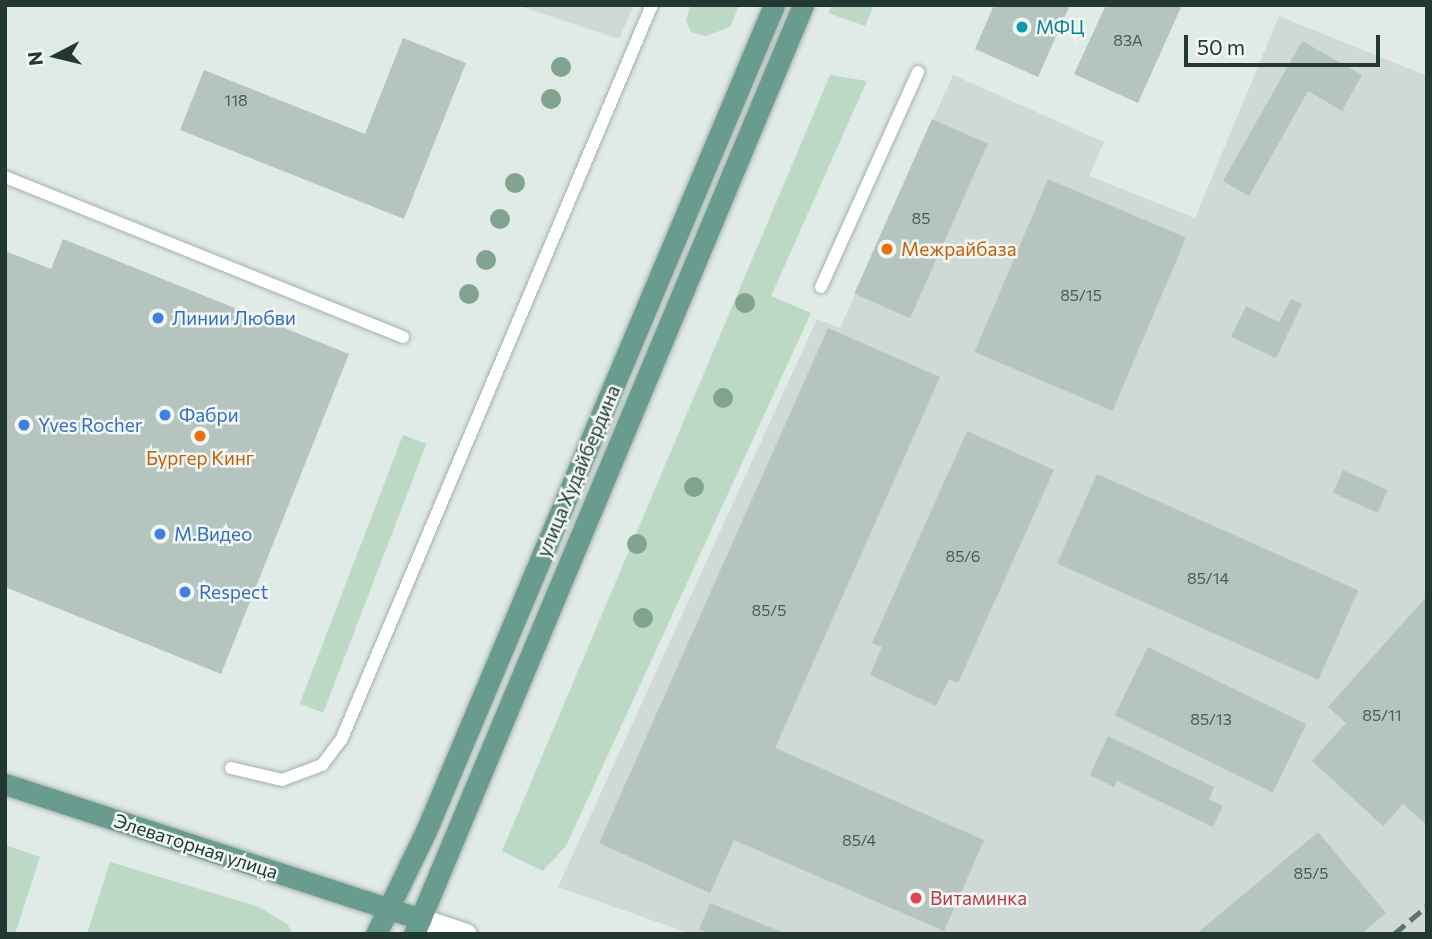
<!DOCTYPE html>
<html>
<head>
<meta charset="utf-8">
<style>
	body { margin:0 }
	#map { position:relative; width:1432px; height:939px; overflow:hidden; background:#e0eae6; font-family:Commissioner,sans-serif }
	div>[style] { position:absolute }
	.built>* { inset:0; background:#cfd9d5 }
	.green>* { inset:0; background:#bbd9c4; transform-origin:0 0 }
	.building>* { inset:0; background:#b6c4bf; transform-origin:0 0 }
	.roads { filter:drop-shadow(0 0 2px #a4b1ad) drop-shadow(0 0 2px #a4b1ad) }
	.lane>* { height:12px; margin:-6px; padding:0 6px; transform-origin:6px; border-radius:6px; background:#fff }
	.secondary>* { height:21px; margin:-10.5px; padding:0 10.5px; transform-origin:10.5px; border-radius:10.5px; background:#fff }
	.primary>* { height:21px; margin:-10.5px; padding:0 10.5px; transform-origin:10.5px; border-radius:10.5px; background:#699b8e }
	.rail>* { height:5px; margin-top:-2.5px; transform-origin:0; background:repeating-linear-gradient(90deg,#5d746e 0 14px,transparent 0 21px) }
	.trees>* { width:20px; height:20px; margin:-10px; border-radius:50%; background:#80a48f }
	.dots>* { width:19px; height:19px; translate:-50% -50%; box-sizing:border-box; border:4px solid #f0f7f4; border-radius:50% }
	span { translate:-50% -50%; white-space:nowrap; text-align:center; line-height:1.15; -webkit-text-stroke:5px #f0f7f4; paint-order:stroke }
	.number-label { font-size:16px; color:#485b56 }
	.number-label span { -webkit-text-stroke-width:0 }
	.culture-label { font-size:19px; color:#0d838f }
	.left { translate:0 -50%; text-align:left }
	.food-label { font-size:19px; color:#c56008 }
	.shop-label { font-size:19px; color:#366cbe }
	.street-label { font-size:19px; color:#233833 }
	.health-label { font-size:19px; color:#be3a42 }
	.frame { position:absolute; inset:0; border:7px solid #233833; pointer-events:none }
	.north { position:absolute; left:21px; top:21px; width:70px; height:70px; -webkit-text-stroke:5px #f0f7f4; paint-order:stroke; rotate:263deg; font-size:19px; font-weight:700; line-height:28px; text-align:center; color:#233833 }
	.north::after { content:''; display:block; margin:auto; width:24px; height:32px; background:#233833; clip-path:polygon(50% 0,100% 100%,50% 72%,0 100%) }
	.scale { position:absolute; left:1184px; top:35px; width:196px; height:32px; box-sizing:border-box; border:4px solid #233833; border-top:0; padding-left:9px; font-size:21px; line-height:24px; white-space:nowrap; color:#233833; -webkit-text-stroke:5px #f0f7f4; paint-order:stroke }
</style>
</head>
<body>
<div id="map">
	<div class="built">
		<div style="clip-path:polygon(517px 5px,634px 5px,619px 39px)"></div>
		<div style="clip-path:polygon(1279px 16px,1427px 76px,1427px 934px,691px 934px,558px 887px,817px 319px,840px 328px,953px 75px,1104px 142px,1089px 176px,1195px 218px)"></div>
	</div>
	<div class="green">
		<div style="clip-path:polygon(690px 5px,739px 5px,730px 27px,706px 36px,691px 32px,686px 21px)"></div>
		<div style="clip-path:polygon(832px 5px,874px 5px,865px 26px,828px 13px)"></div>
		<div style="clip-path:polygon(830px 75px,867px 81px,771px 296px,811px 313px,566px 846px,543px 871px,502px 851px)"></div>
		<div style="left:403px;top:435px;width:25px;height:288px;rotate:21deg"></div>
		<div style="clip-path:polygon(5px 845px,40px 857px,15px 934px,5px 934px)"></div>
		<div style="clip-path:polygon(110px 862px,259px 907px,287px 924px,293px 934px,87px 934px)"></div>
	</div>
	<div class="building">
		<div style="clip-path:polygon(994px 5px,1070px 5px,1038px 77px,975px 49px)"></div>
		<div style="clip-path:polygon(1106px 5px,1182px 5px,1138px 103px,1074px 74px)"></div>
		<div style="clip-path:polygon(403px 38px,466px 63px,404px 219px,180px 130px,204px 70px,365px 134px)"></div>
		<div style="clip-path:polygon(1302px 41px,1362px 75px,1342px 111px,1308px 91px,1249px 196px,1223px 181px)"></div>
		<div style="left:932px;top:119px;width:61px;height:191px;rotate:24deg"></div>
		<div style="left:1048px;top:179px;width:150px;height:188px;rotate:23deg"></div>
		<div style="clip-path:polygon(63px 239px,349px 354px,221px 674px,5px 587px,5px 251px,51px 269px)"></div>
		<div style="clip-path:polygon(1291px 299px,1302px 304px,1276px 358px,1231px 337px,1246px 306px,1279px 322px)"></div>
		<div style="clip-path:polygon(828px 328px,940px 377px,775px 748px,984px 840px,944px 931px,734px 840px,710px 893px,599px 843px)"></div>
		<div style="clip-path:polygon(967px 431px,1054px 470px,958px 683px,949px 679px,936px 706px,870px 675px,882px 647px,872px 643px)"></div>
		<div style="left:1343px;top:470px;width:49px;height:25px;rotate:24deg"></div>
		<div style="left:1097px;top:474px;width:286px;height:98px;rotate:24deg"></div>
		<div style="clip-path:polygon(1427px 596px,1427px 825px,1403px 804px,1383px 826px,1312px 761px,1346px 723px,1328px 707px)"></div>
		<div style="left:1148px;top:647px;width:176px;height:76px;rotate:26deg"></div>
		<div style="clip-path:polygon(1108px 736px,1214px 787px,1209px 799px,1223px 806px,1213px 827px,1117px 781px,1114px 787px,1090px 775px)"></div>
		<div style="clip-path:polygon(1318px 832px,1386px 913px,1361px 934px,1196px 934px)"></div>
		<div style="clip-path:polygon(710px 903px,787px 934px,710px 934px,699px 929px)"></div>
	</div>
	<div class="roads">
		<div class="lane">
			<div style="left:5px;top:177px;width:429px;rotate:21.9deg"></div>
			<div style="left:821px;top:287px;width:236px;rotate:-65.7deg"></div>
			<div style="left:231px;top:768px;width:52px;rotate:13.2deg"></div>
			<div style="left:282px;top:780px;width:43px;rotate:-20.6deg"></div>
			<div style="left:322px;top:765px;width:34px;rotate:-53deg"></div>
			<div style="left:342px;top:738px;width:796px;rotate:-67.08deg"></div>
		</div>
		<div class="secondary">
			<div style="left:421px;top:919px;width:47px;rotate:18.4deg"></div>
		</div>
		<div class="primary">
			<div style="left:5px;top:784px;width:437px;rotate:18deg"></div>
			<div style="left:376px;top:934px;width:114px;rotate:-64.1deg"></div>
			<div style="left:426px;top:831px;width:896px;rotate:-67.15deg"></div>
			<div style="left:414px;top:934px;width:1007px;rotate:-67.28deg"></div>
		</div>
	</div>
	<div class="rail">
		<div style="left:1394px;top:934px;width:43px;rotate:-40.3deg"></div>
	</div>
	<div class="trees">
		<div style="left:561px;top:67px"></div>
		<div style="left:551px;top:99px"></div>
		<div style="left:515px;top:183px"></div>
		<div style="left:500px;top:219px"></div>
		<div style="left:486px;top:260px"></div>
		<div style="left:469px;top:294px"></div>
		<div style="left:745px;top:303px"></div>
		<div style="left:723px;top:398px"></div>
		<div style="left:694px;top:487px"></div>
		<div style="left:637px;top:544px"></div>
		<div style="left:643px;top:618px"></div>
	</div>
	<div class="dots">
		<div style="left:1022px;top:27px;background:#0f9aa8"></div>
		<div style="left:887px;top:249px;background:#e8710a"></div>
		<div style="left:158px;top:318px;background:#3f7fe0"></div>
		<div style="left:165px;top:415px;background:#3f7fe0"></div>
		<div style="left:24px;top:425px;background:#3f7fe0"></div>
		<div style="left:200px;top:436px;background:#e8710a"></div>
		<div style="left:160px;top:534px;background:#3f7fe0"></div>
		<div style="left:185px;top:592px;background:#3f7fe0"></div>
		<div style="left:916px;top:898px;background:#e0444e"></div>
	</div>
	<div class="number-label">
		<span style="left:1128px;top:40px">83А</span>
		<span style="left:236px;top:100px">118</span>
		<span style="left:921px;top:218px">85</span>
		<span style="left:1081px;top:295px">85/15</span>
		<span style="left:963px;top:556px">85/6</span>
		<span style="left:1208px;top:578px">85/14</span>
		<span style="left:769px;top:610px">85/5</span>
		<span style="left:1382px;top:715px">85/11</span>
		<span style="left:1211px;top:719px">85/13</span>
		<span style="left:859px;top:840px">85/4</span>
		<span style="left:1311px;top:873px">85/5</span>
	</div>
	<div class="culture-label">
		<span class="left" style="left:1036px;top:27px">МФЦ</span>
	</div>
	<div class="food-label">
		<span class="left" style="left:901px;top:249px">Межрайбаза</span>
		<span style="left:200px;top:458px">Бургер Кинг</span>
	</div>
	<div class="shop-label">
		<span class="left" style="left:172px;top:318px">Линии Любви</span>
		<span class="left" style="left:179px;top:415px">Фабри</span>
		<span class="left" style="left:38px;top:425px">Yves Rocher</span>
		<span class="left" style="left:174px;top:534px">М.Видео</span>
		<span class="left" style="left:199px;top:592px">Respect</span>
	</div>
	<div class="street-label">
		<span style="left:578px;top:471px;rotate:-67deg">улица Худайбердина</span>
		<span style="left:196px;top:846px;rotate:18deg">Элеваторная улица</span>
	</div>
	<div class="health-label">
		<span class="left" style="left:930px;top:898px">Витаминка</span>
	</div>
	<div class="frame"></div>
	<div class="north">N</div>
	<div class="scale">50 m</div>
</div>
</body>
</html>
